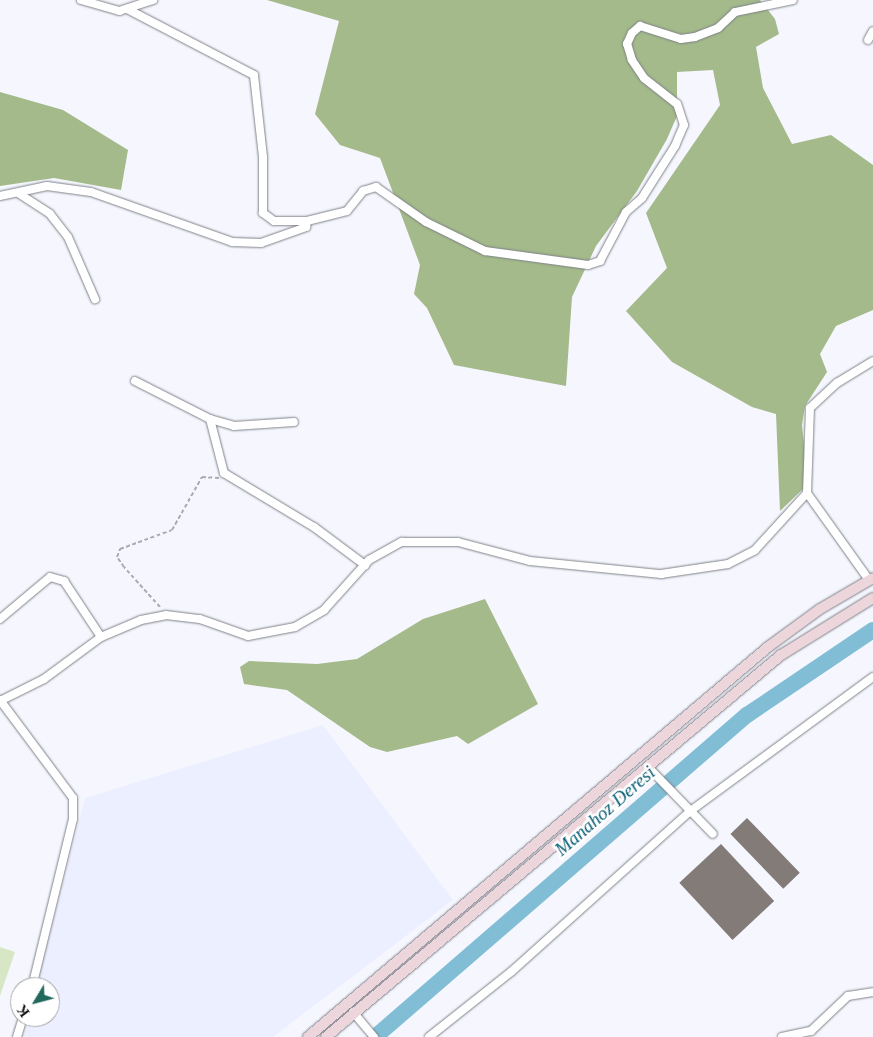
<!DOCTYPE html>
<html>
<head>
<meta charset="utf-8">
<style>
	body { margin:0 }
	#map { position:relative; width:873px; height:1037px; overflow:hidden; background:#f6f7fe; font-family:"Times New Roman",serif }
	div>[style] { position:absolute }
	.built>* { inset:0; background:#ecefff }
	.green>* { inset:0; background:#d7e7c6 }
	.forest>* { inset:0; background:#a4ba8a }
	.river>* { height:16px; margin:-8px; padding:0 8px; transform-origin:8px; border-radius:8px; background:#81bed5 }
	.building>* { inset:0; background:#827b77; transform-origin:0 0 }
	.path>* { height:2px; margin-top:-1px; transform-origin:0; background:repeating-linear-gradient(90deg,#abacb1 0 4px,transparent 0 6.5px) }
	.roads { filter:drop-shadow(0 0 1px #7f8188) drop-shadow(0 0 1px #7f8188) }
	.minor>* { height:8px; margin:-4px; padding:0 4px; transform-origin:4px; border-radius:4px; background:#fff }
	.secondary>* { height:10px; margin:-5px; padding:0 5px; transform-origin:5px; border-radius:5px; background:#ecd5db }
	span { translate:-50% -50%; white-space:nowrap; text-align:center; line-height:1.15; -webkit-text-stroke:5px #fff; paint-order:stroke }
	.water-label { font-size:19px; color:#0a5e76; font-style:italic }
	.north { position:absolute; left:10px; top:977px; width:50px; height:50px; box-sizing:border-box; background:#fff; border:1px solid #a2a3a3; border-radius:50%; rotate:233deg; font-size:14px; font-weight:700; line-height:20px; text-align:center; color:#17181a }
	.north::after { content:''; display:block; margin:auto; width:18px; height:22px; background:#22685c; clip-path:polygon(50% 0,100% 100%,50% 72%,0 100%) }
</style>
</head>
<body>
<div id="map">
	<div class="built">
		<div style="clip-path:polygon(323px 725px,453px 900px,273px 1037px,24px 1037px,29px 1017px,50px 1017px,50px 987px,36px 987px,85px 798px)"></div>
	</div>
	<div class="green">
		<div style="clip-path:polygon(0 947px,15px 952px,0 996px)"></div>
	</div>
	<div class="forest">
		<div style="clip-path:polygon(267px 0,760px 0,775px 19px,779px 34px,756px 47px,763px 88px,792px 144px,831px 135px,873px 165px,873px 310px,836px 326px,820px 354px,827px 372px,805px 406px,802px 425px,806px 462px,803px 489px,780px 511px,776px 414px,752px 407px,672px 362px,626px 311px,667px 268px,646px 213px,720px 105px,713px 70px,677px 72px,677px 116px,667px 139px,637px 191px,596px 246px,572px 297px,566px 386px,454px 365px,427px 308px,414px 294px,420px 265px,380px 158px,340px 145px,315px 114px,339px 21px)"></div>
		<div style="clip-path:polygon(0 92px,63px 110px,128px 150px,121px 190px,54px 178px,0 186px)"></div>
		<div style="clip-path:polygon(485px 599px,538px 704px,468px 744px,457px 736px,387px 752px,370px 747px,287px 690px,244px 684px,240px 667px,249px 661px,317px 664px,357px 659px,423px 619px)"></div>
	</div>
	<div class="river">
		<div style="left:375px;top:1037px;width:492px;rotate:-40.9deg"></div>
		<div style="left:747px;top:715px;width:152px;rotate:-34deg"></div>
	</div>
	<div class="building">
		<div style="left:747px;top:818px;width:76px;height:23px;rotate:46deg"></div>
		<div style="left:721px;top:844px;width:78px;height:57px;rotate:47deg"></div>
	</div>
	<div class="path">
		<div style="left:160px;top:607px;width:54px;rotate:-132deg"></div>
		<div style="left:124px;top:567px;width:12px;rotate:-125deg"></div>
		<div style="left:117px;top:557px;width:9px;rotate:-69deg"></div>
		<div style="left:120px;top:549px;width:55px;rotate:-20.1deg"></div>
		<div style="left:172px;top:530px;width:61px;rotate:-60.5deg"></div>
		<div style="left:202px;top:477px;width:17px;rotate:3deg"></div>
	</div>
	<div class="roads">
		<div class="minor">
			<div style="left:81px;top:0;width:40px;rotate:16deg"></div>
			<div style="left:119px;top:11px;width:36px;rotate:-18deg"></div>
			<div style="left:868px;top:40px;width:10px;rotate:-61deg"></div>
			<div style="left:18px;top:193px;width:38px;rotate:33deg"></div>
			<div style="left:50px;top:214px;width:29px;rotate:52deg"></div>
			<div style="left:68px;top:237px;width:68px;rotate:66.5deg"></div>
			<div style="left:0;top:196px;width:48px;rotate:-12deg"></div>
			<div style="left:47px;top:186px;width:44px;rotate:7.8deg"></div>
			<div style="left:91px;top:192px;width:150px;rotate:19.5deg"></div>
			<div style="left:232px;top:242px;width:29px;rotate:2deg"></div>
			<div style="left:261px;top:243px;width:48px;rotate:-19.6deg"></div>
			<div style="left:306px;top:227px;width:6px;rotate:-81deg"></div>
			<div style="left:307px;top:221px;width:33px;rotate:180deg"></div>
			<div style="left:274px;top:221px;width:14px;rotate:-144deg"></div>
			<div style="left:263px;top:213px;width:56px;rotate:-90deg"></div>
			<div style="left:263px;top:157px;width:82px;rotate:-96.3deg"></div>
			<div style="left:254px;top:75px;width:143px;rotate:-152.5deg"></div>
			<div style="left:307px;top:221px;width:41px;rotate:-14deg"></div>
			<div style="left:347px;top:211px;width:26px;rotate:-51deg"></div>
			<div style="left:363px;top:191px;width:14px;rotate:-17deg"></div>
			<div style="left:376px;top:187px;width:61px;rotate:35deg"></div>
			<div style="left:426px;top:222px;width:66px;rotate:26.2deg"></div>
			<div style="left:485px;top:251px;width:104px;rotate:7.7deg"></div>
			<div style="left:588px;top:265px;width:13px;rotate:-18deg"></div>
			<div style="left:600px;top:261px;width:55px;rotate:-62deg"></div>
			<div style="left:626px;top:212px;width:21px;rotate:-41deg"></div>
			<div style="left:642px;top:198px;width:62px;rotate:-57.6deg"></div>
			<div style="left:675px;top:146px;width:23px;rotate:-67deg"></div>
			<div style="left:684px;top:125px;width:22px;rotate:-108deg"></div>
			<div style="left:677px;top:104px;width:42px;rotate:-141.8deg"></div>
			<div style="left:644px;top:78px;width:22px;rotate:-124deg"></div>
			<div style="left:632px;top:60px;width:17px;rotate:-107deg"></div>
			<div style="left:627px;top:44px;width:12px;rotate:-66deg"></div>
			<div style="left:632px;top:33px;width:11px;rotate:-41deg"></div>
			<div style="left:640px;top:26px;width:43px;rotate:17.6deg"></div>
			<div style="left:681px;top:39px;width:14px;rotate:-8deg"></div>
			<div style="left:695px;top:37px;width:25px;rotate:-21deg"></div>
			<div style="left:718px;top:28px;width:23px;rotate:-43deg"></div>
			<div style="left:735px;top:12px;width:59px;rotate:-11.7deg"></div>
			<div style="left:135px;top:381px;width:84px;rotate:26.9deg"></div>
			<div style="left:210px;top:419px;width:56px;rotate:75.5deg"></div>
			<div style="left:224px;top:473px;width:105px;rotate:31deg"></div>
			<div style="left:314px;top:527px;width:64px;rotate:36.7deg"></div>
			<div style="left:210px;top:419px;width:25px;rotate:16deg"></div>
			<div style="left:234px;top:426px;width:60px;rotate:-3.8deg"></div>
			<div style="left:807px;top:493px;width:85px;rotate:-88deg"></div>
			<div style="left:810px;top:408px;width:37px;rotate:-43deg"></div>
			<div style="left:837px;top:383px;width:42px;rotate:-31.4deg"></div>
			<div style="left:0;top:619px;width:65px;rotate:-40deg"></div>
			<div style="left:50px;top:577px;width:15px;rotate:16deg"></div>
			<div style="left:64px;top:581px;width:67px;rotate:56.5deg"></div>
			<div style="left:0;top:700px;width:122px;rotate:53.3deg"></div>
			<div style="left:73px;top:798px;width:21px;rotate:90deg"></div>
			<div style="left:73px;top:819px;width:173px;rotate:103.7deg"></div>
			<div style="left:0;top:701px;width:49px;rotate:-26.6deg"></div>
			<div style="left:44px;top:679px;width:71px;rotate:-36.4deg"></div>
			<div style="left:101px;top:637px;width:43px;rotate:-23deg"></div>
			<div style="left:141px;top:620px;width:25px;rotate:-11deg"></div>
			<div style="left:166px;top:615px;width:34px;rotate:7deg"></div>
			<div style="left:200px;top:619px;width:51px;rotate:19.5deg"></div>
			<div style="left:248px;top:636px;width:48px;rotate:-10.8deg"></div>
			<div style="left:295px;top:627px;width:34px;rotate:-30deg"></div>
			<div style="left:324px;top:610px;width:67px;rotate:-48deg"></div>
			<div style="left:369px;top:560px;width:38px;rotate:-29deg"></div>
			<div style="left:402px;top:542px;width:56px"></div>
			<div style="left:458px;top:542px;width:74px;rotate:14.8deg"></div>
			<div style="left:530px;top:561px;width:132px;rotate:5.7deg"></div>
			<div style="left:661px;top:574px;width:68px;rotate:-8.5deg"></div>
			<div style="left:728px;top:564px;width:30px;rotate:-27deg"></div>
			<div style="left:755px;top:550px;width:77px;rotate:-47.6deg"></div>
			<div style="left:807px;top:493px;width:107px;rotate:54.5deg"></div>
			<div style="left:648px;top:767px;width:93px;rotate:45.9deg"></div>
			<div style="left:353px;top:1012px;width:33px;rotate:50deg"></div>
			<div style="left:17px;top:1037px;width:21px;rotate:-73deg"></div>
			<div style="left:429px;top:1037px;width:106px;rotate:-38.5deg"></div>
			<div style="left:512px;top:971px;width:238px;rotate:-41.9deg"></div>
			<div style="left:689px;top:812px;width:228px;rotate:-36.3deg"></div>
			<div style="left:782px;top:1037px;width:30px;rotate:-12deg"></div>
			<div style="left:811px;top:1031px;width:51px;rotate:-43.4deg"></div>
			<div style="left:848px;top:996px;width:25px;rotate:-9deg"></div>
		</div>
		<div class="secondary">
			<div style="left:308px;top:1037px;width:603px;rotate:-40.29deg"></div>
			<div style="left:768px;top:647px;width:64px;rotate:-36.2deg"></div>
			<div style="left:820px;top:609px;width:61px;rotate:-30.3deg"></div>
			<div style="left:326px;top:1037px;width:594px;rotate:-40.02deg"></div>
			<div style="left:781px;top:655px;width:108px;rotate:-31.8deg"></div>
		</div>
	</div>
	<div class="water-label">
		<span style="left:605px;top:811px;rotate:-41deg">Manahoz Deresi</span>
	</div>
	<div class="north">K</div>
</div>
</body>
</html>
